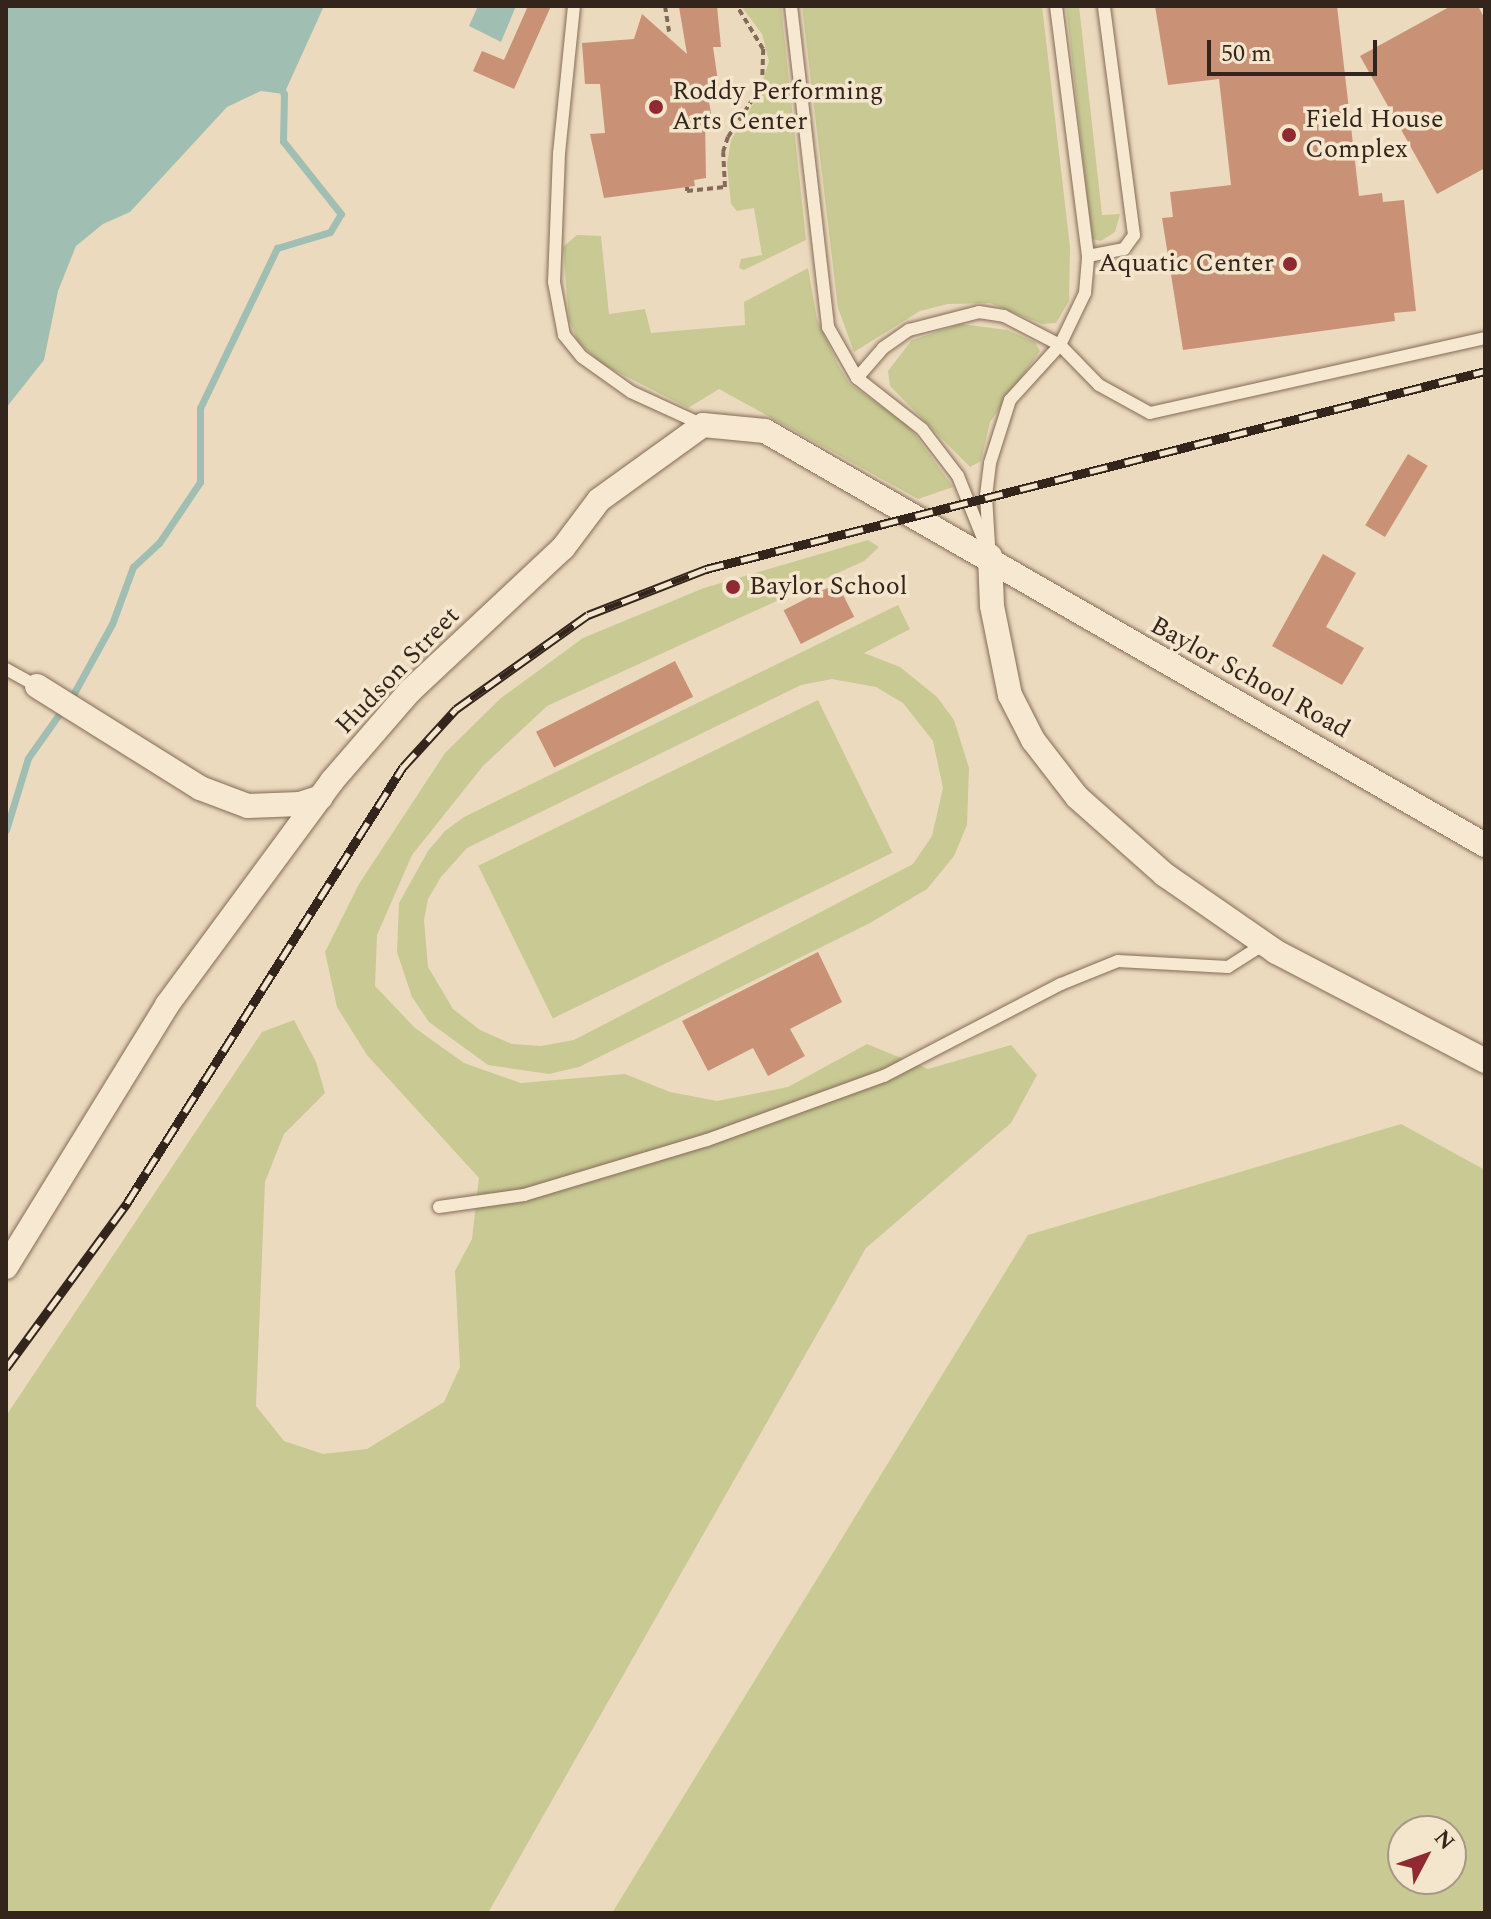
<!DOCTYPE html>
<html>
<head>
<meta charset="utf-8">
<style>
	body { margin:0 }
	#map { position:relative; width:1491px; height:1919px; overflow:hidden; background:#ecdabe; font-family:Spectral,serif }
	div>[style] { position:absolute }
	.green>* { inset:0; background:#c8c993; transform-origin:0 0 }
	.water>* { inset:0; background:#a1beb3 }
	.stream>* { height:7px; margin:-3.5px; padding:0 3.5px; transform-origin:3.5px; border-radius:3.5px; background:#a1beb3 }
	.building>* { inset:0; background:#c99175; transform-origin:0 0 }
	.path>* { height:4px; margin-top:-2px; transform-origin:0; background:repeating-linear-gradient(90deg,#846b57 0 6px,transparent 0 10px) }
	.roads { filter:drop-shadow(0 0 2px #846b57) drop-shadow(0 0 2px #846b57) }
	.lane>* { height:12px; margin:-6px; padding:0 6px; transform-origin:6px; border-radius:6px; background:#f7e9d1 }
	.street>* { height:24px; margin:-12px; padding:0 12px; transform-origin:12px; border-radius:12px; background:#f7e9d1 }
	.rail>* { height:9px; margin-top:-4.5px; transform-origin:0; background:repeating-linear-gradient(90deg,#f4e5cd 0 18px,#33251c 0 36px); box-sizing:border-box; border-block:2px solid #33251c }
	.dots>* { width:22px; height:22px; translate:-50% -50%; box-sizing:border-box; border:4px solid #f4e5cd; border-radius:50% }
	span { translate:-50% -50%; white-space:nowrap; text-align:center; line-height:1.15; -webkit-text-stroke:7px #f4e5cd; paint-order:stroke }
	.poi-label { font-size:26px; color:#33251c }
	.left { translate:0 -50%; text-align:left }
	.right { translate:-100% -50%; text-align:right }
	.street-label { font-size:26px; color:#33251c }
	.frame { position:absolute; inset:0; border:8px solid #33251c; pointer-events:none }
	.north { position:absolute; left:1387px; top:1815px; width:80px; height:80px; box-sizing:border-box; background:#f4e5cd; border:2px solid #a79886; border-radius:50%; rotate:49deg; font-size:22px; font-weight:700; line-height:32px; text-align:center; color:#33251c }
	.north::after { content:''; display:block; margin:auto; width:28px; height:36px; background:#912933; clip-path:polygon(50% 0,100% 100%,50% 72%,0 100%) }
	.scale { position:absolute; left:1207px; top:40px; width:170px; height:36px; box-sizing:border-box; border:4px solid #33251c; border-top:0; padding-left:10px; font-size:24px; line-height:28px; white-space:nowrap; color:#33251c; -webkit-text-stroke:6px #f4e5cd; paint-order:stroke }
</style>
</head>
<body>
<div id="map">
	<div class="green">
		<div style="clip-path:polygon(741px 6px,781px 6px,806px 240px,744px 270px,739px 268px,741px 259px,762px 255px,754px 208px,737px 211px,731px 204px,727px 164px,731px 140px,758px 96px,769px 61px,762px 34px)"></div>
		<div style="clip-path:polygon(802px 6px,1042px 6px,1070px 247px,1069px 301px,1056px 323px,1042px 324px,990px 303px,948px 304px,920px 311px,854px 352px,838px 308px)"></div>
		<div style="clip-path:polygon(1066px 6px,1079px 6px,1102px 215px,1120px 214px,1115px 232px,1101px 241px,1092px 239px)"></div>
		<div style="clip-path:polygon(577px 235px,601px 236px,609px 314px,645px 309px,651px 333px,745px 325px,744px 302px,808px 268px,817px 319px,838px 365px,850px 384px,908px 425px,953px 487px,918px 499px,719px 389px,688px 408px,602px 364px,578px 342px,569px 319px,563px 247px)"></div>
		<div style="clip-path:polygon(961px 324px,1007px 330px,1035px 342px,1040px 351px,990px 422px,981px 461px,970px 467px,890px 386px,888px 371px,912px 340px)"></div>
		<div style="clip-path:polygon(868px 540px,879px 547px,864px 561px,547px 706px,483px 766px,412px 855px,377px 935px,375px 986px,415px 1028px,464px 1063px,521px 1083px,625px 1074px,670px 1092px,717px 1101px,788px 1087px,867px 1044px,928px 1069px,1011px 1045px,1037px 1075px,1011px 1123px,866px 1248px,488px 1913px,6px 1913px,6px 1416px,262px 1032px,294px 1020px,316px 1062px,325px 1093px,284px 1134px,265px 1182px,256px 1406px,284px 1441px,323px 1454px,367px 1449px,444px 1402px,460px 1367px,455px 1271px,472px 1239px,479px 1178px,367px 1055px,337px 1007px,325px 952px,359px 884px,445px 753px,501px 698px,583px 638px,704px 588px)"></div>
		<div style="clip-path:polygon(evenodd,898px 605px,910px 629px,864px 653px,900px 667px,937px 697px,954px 720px,969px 768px,967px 825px,954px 856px,927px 889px,870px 923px,579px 1067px,549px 1074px,488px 1065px,429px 1022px,412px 997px,397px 952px,399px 903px,428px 851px,445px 831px,464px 817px,898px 605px,832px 679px,876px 687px,903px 703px,933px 741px,943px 788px,932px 836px,913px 864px,574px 1040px,541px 1046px,512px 1044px,480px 1030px,453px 1009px,428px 967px,424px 920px,428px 899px,441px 877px,467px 848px,801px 685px,832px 679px)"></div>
		<div style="left:818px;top:700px;width:170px;height:378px;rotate:64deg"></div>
		<div style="clip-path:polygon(evenodd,1401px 1124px,1485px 1170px,1485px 1913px,612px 1913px,1028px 1235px,1401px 1124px,1403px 1831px,1451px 1831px,1451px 1879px,1403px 1879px,1403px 1831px)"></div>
	</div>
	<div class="water">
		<div style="clip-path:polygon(6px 6px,324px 6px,284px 94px,261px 91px,227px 107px,130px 212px,103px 224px,76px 246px,58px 291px,44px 360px,6px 408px)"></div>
		<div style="clip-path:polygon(478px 6px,516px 6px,501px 42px,469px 26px)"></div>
	</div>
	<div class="stream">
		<div style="left:6px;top:830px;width:75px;rotate:-73deg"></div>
		<div style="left:28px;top:758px;width:80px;rotate:-54.7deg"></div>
		<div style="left:74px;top:693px;width:79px;rotate:-61.2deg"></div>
		<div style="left:112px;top:624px;width:61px;rotate:-69.8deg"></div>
		<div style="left:133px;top:567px;width:35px;rotate:-43deg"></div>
		<div style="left:159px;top:543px;width:73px;rotate:-56.1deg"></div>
		<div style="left:200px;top:482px;width:74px;rotate:-90deg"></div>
		<div style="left:200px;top:408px;width:178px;rotate:-64.3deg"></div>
		<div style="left:277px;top:248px;width:55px;rotate:-16.8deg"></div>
		<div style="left:330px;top:232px;width:21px;rotate:-59deg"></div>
		<div style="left:341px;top:214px;width:93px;rotate:-128.5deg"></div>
		<div style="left:283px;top:141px;width:47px;rotate:-88.8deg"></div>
		<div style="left:284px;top:94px;width:10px;rotate:-119deg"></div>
	</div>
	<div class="building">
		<div style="clip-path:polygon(528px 6px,551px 6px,514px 89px,473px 71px,482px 51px,504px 60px)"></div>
		<div style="clip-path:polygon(717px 6px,721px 47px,713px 47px,720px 95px,708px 97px,712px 118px,705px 119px,706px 178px,694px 180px,695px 186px,604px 198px,590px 134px,605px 133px,600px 84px,585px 84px,582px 43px,634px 39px,642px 14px,687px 54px,679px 7px)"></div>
		<div style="clip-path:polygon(1155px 6px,1337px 6px,1359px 196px,1382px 193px,1383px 202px,1404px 200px,1416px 311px,1394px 313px,1395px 321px,1183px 350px,1162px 218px,1173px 217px,1170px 192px,1231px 185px,1219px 79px,1168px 85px)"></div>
		<div style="clip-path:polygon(1451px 6px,1478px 6px,1485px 19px,1485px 168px,1437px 194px,1360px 56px)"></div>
		<div style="left:1408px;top:454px;width:23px;height:83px;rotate:31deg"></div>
		<div style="clip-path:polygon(1323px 554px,1356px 573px,1326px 627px,1364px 648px,1342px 685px,1272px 646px)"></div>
		<div style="left:837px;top:583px;width:38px;height:60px;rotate:63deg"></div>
		<div style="left:675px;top:661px;width:40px;height:156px;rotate:63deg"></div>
		<div style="clip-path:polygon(818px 952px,842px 1002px,790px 1029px,805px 1056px,768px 1076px,753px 1048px,708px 1071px,682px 1021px)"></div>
	</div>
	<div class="path">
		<div style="left:665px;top:6px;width:26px;rotate:81deg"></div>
		<div style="left:687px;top:187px;width:4px;rotate:90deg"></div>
		<div style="left:687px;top:191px;width:38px;rotate:-6deg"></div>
		<div style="left:725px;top:187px;width:35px;rotate:-93deg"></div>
		<div style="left:723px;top:152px;width:16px;rotate:-72deg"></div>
		<div style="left:728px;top:137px;width:62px;rotate:-56.8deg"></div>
		<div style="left:762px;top:85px;width:36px;rotate:-88deg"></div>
		<div style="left:763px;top:49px;width:50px;rotate:-121.2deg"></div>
	</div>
	<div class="roads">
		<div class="lane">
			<div style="left:574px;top:6px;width:148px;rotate:95.8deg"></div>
			<div style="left:559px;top:153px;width:129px;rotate:92.2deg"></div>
			<div style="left:554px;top:282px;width:54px;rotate:79.3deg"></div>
			<div style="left:564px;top:335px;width:28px;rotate:51deg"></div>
			<div style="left:582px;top:357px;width:60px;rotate:35.5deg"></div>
			<div style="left:631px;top:392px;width:79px;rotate:24.6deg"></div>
			<div style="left:791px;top:6px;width:323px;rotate:83.4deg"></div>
			<div style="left:828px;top:327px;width:59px;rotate:60.4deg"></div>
			<div style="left:857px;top:378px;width:83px;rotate:38.1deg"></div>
			<div style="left:922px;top:429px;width:59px;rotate:52.5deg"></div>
			<div style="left:958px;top:476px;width:86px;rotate:68.2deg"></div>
			<div style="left:1088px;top:256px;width:37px;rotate:-11deg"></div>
			<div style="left:1124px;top:249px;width:17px;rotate:-54deg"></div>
			<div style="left:1134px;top:235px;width:231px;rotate:-97.5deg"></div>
			<div style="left:857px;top:378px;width:40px;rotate:-49deg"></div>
			<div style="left:883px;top:348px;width:32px;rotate:-35deg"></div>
			<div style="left:909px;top:330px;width:72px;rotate:-14.4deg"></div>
			<div style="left:979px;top:312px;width:25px;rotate:9deg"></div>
			<div style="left:1004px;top:316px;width:63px;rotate:27.4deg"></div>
			<div style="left:1060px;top:345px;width:56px;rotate:45.7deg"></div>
			<div style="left:1099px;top:385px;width:58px;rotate:28.8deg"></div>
			<div style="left:1150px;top:413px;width:343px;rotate:-12.6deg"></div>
			<div style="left:989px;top:545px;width:49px;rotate:-93.5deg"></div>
			<div style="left:986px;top:496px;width:33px;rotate:-83deg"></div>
			<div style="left:990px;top:463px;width:66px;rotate:-72.4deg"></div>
			<div style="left:1010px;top:400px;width:74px;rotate:-47.7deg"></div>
			<div style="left:1060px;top:345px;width:58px;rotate:-64.3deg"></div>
			<div style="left:1085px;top:293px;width:37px;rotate:-85deg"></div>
			<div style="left:1088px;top:256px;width:252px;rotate:-97.3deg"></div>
			<div style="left:6px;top:669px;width:35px;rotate:29deg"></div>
			<div style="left:439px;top:1207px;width:86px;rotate:-8deg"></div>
			<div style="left:524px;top:1195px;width:191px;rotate:-16.7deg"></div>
			<div style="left:707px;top:1140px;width:188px;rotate:-19.9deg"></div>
			<div style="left:884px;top:1076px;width:199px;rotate:-27.5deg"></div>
			<div style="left:1061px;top:984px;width:61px;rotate:-22deg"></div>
			<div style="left:1118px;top:961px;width:110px;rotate:3.1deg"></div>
			<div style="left:1228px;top:967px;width:43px;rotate:-32.6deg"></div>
		</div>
		<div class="street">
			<div style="left:990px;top:556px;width:50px;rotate:87.7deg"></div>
			<div style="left:992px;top:606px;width:91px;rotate:78.6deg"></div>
			<div style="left:1010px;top:695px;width:51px;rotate:62.9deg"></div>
			<div style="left:1033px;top:740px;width:72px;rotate:52.3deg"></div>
			<div style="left:1077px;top:797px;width:118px;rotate:41.6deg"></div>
			<div style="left:1165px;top:875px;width:135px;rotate:34.7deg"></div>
			<div style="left:1276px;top:952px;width:236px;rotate:27.5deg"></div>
			<div style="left:37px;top:686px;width:192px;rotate:32deg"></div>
			<div style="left:200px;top:788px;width:51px;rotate:20.6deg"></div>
			<div style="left:248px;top:806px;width:52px;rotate:-2.2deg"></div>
			<div style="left:300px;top:804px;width:22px;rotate:-18deg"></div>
			<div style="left:6px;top:1267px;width:308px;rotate:-58.4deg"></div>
			<div style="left:167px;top:1005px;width:278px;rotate:-53.6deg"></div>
			<div style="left:332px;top:781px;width:119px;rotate:-49.1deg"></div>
			<div style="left:410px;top:691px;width:209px;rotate:-43.1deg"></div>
			<div style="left:563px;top:548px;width:60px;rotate:-53.1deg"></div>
			<div style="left:599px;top:500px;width:128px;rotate:-35.8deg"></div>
			<div style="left:703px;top:425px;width:62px;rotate:5.5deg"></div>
			<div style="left:765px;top:431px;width:831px;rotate:29.9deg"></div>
		</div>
	</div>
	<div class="rail">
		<div style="left:6px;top:1368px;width:205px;rotate:-53.7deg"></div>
		<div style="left:127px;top:1203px;width:516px;rotate:-57.67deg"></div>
		<div style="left:403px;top:767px;width:79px;rotate:-47.6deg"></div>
		<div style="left:456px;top:709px;width:162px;rotate:-35.5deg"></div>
		<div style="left:588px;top:615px;width:127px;rotate:-21.3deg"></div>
		<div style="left:706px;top:569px;width:804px;rotate:-14.26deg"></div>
	</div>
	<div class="dots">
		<div style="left:656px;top:107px;background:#912933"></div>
		<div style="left:1289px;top:135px;background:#912933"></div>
		<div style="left:1290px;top:264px;background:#912933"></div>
		<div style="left:733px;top:587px;background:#912933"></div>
	</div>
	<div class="poi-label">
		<span class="left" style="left:672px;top:107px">Roddy Performing<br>Arts Center</span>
		<span class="left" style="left:1305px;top:135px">Field House<br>Complex</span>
		<span class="right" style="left:1274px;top:264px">Aquatic Center</span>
		<span class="left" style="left:749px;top:587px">Baylor School</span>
	</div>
	<div class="street-label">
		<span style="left:398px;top:671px;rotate:-46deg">Hudson Street</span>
		<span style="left:1250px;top:678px;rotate:29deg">Baylor School Road</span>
	</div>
	<div class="frame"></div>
	<div class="north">N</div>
	<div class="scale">50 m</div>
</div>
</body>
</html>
